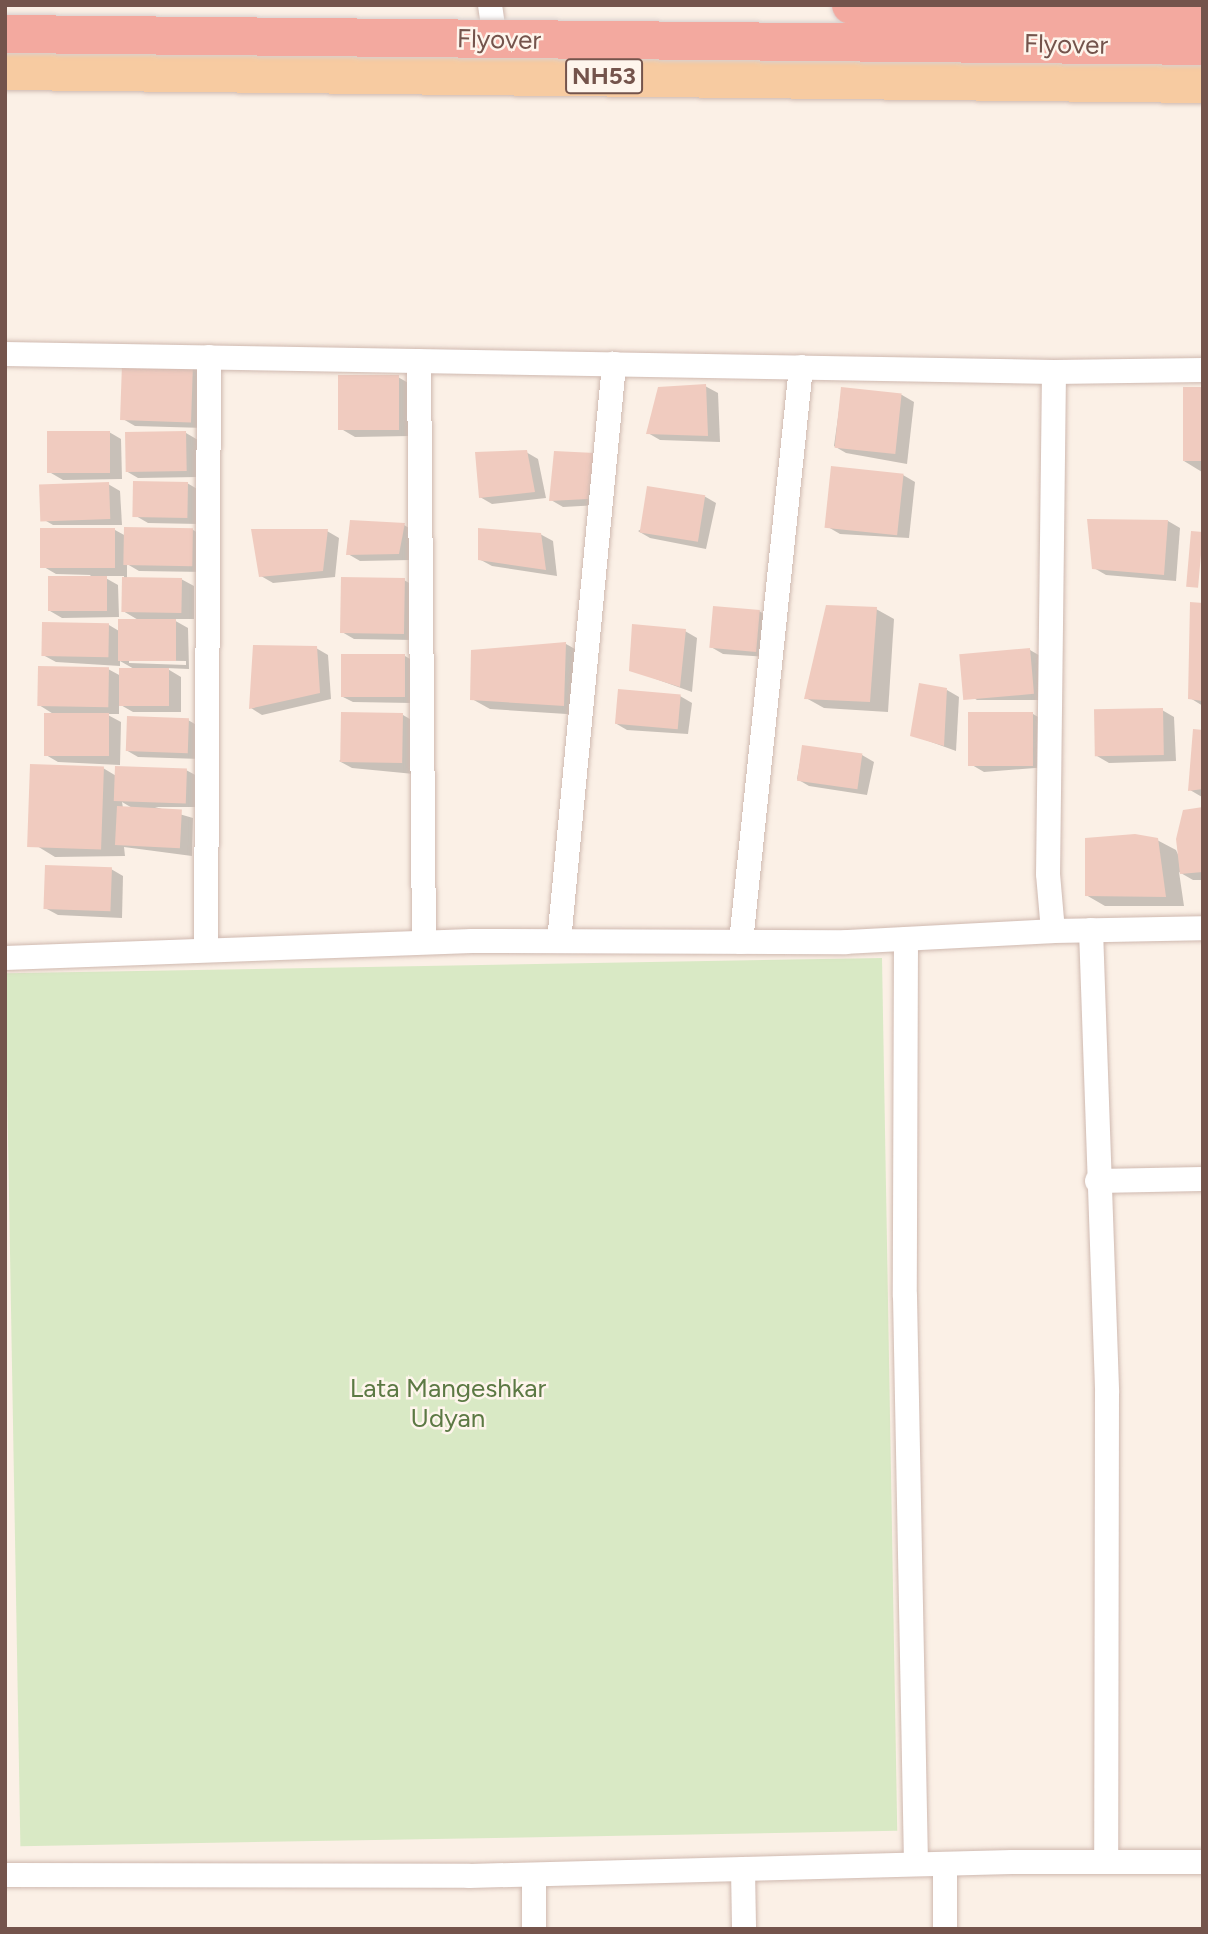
<!DOCTYPE html>
<html>
<head>
<meta charset="utf-8">
<style>
	body { margin:0 }
	#map { position:relative; width:1208px; height:1934px; overflow:hidden; background:#fbf0e6; font-family:Figtree,sans-serif }
	div>[style] { position:absolute }
	.green>* { inset:0; background:#d9e9c5; transform-origin:0 0 }
	.shadow>* { inset:0; background:#0003 }
	.building>* { inset:0; background:#f0cbbf; transform-origin:0 0 }
	.roads { filter:drop-shadow(0 0 2px #cfb9b0) drop-shadow(0 0 2px #cfb9b0) }
	.street>* { height:24px; margin:-12px; padding:0 12px; transform-origin:12px; border-radius:12px; background:#fff }
	.primary>* { height:38px; margin:-19px; padding:0 19px; transform-origin:19px; border-radius:19px; background:#f7cba1 }
	.bridges { filter:drop-shadow(0 0 2px #d8cfcd) drop-shadow(0 0 2px #d8cfcd) }
	.highway-bridge>* { height:38px; margin:-19px; padding:0 19px; transform-origin:19px; border-radius:19px; background:#f3a99f }
	span { translate:-50% -50%; white-space:nowrap; text-align:center; line-height:1.15; -webkit-text-stroke:5px #fef5ec; paint-order:stroke }
	.shield-label span { padding:2px 5px; background:#fef5ec; border:2px solid; border-radius:5px; -webkit-text-stroke-width:0 }
	.shield-label { font-size:24px; color:#74544c; font-weight:700 }
	.street-label { font-size:26px; color:#74544c }
	.park-label { font-size:26px; color:#5c7944 }
	.frame { position:absolute; inset:0; border:7px solid #74544c; pointer-events:none }
</style>
</head>
<body>
<div id="map">
	<div class="green">
		<div style="left:882px;top:958px;width:873px;height:877px;rotate:89deg"></div>
	</div>
	<div class="shadow">
		<div style="clip-path:polygon(193px 367px,205px 374px,205px 428px,135px 426px,123px 419px)"></div>
		<div style="clip-path:polygon(398px 377px,410px 384px,410px 436px,355px 437px,343px 430px)"></div>
		<div style="clip-path:polygon(705px 386px,718px 393px,720px 442px,660px 440px,648px 433px)"></div>
		<div style="clip-path:polygon(842px 389px,902px 395px,914px 402px,907px 464px,846px 453px,834px 446px)"></div>
		<div style="clip-path:polygon(1203px 389px,1203px 472px,1202px 472px,1184px 461px)"></div>
		<div style="clip-path:polygon(109px 432px,121px 439px,122px 479px,63px 480px,51px 473px)"></div>
		<div style="clip-path:polygon(186px 433px,198px 440px,198px 477px,138px 478px,126px 471px)"></div>
		<div style="clip-path:polygon(526px 452px,538px 459px,546px 498px,492px 504px,480px 497px)"></div>
		<div style="clip-path:polygon(595px 455px,599px 505px,563px 507px,551px 500px)"></div>
		<div style="clip-path:polygon(903px 475px,915px 482px,909px 538px,840px 534px,828px 527px)"></div>
		<div style="clip-path:polygon(187px 483px,199px 490px,199px 524px,148px 523px,136px 516px)"></div>
		<div style="clip-path:polygon(108px 484px,120px 491px,122px 525px,53px 525px,41px 518px)"></div>
		<div style="clip-path:polygon(704px 496px,716px 503px,706px 549px,650px 538px,638px 531px)"></div>
		<div style="clip-path:polygon(1168px 521px,1180px 528px,1176px 581px,1106px 575px,1094px 568px)"></div>
		<div style="clip-path:polygon(404px 525px,416px 532px,411px 560px,360px 561px,348px 554px)"></div>
		<div style="clip-path:polygon(evenodd,115px 530px,126px 536px,193px 530px,205px 537px,205px 572px,139px 571px,127px 564px,127px 578px,181px 579px,194px 586px,194px 619px,172px 619px,188px 628px,189px 669px,166px 668px,181px 677px,181px 712px,133px 712px,119px 704px,119px 714px,106px 714px,121px 722px,120px 765px,58px 762px,46px 755px,55px 715px,39px 705px,108px 669px,121px 676px,136px 670px,120px 661px,120px 666px,56px 662px,43px 655px,109px 625px,119px 631px,140px 621px,123px 611px,124px 576px,102px 576px,118px 585px,119px 617px,62px 618px,50px 611px,91px 575px,56px 574px,44px 567px,115px 530px,129px 660px,186px 661px,186px 665px,129px 663px,129px 660px)"></div>
		<div style="clip-path:polygon(327px 531px,339px 538px,335px 577px,273px 583px,261px 576px)"></div>
		<div style="clip-path:polygon(540px 534px,553px 541px,557px 576px,492px 566px,479px 559px)"></div>
		<div style="clip-path:polygon(404px 580px,416px 587px,413px 640px,354px 639px,342px 632px)"></div>
		<div style="clip-path:polygon(1203px 605px,1203px 706px,1190px 698px)"></div>
		<div style="clip-path:polygon(876px 609px,894px 619px,888px 712px,824px 708px,806px 698px)"></div>
		<div style="clip-path:polygon(759px 611px,771px 618px,766px 657px,723px 654px,711px 647px)"></div>
		<div style="clip-path:polygon(685px 631px,697px 638px,692px 692px,631px 670px)"></div>
		<div style="clip-path:polygon(566px 644px,584px 654px,582px 715px,490px 709px,472px 699px)"></div>
		<div style="clip-path:polygon(316px 648px,328px 655px,331px 699px,262px 715px,251px 708px)"></div>
		<div style="clip-path:polygon(1030px 650px,1042px 657px,1046px 700px,977px 700px,965px 693px)"></div>
		<div style="clip-path:polygon(342px 656px,405px 656px,417px 663px,412px 703px,353px 702px,341px 696px)"></div>
		<div style="clip-path:polygon(947px 690px,959px 697px,956px 751px,912px 735px)"></div>
		<div style="clip-path:polygon(680px 696px,692px 703px,688px 734px,627px 730px,615px 723px)"></div>
		<div style="clip-path:polygon(1162px 710px,1174px 717px,1176px 761px,1109px 763px,1097px 756px)"></div>
		<div style="clip-path:polygon(1033px 714px,1045px 721px,1048px 767px,984px 772px,972px 765px)"></div>
		<div style="clip-path:polygon(403px 715px,415px 722px,414px 774px,352px 768px,339px 761px)"></div>
		<div style="clip-path:polygon(188px 720px,200px 727px,201px 759px,138px 757px,126px 750px)"></div>
		<div style="clip-path:polygon(1203px 732px,1203px 797px,1202px 797px,1190px 790px)"></div>
		<div style="clip-path:polygon(803px 747px,862px 755px,874px 762px,867px 795px,809px 786px,797px 779px)"></div>
		<div style="clip-path:polygon(evenodd,103px 768px,118px 777px,186px 770px,199px 777px,201px 807px,155px 807px,193px 818px,192px 856px,124px 847px,125px 856px,55px 857px,37px 846px,103px 768px,122px 802px,134px 809px,123px 808px,122px 802px)"></div>
		<div style="clip-path:polygon(1203px 809px,1203px 880px,1193px 880px,1179px 872px,1184px 906px,1105px 906px,1086px 895px,1157px 840px,1176px 850px,1180px 859px)"></div>
		<div style="clip-path:polygon(111px 869px,123px 876px,122px 918px,58px 915px,45px 908px)"></div>
	</div>
	<div class="building">
		<div style="left:122px;top:364px;width:71px;height:56px;rotate:2deg"></div>
		<div style="left:399px;top:375px;width:55px;height:61px;rotate:90deg"></div>
		<div style="clip-path:polygon(706px 384px,708px 436px,646px 434px,658px 387px)"></div>
		<div style="left:841px;top:387px;width:61px;height:61px;rotate:6deg"></div>
		<div style="left:1203px;top:387px;width:74px;height:20px;rotate:90deg"></div>
		<div style="left:110px;top:431px;width:42px;height:63px;rotate:90deg"></div>
		<div style="left:186px;top:431px;width:40px;height:61px;rotate:89deg"></div>
		<div style="clip-path:polygon(527px 450px,535px 492px,479px 498px,475px 452px)"></div>
		<div style="clip-path:polygon(554px 451px,595px 453px,588px 499px,549px 501px)"></div>
		<div style="left:831px;top:466px;width:73px;height:62px;rotate:6deg"></div>
		<div style="left:133px;top:481px;width:55px;height:36px;rotate:1deg"></div>
		<div style="left:109px;top:482px;width:37px;height:70px;rotate:88deg"></div>
		<div style="left:647px;top:486px;width:59px;height:47px;rotate:9deg"></div>
		<div style="clip-path:polygon(1087px 519px,1168px 520px,1164px 575px,1092px 569px)"></div>
		<div style="clip-path:polygon(350px 520px,405px 523px,399px 554px,346px 555px)"></div>
		<div style="left:124px;top:527px;width:69px;height:38px;rotate:1deg"></div>
		<div style="left:40px;top:528px;width:75px;height:40px"></div>
		<div style="clip-path:polygon(478px 528px,541px 533px,546px 570px,478px 560px)"></div>
		<div style="clip-path:polygon(251px 529px,328px 529px,323px 571px,259px 577px)"></div>
		<div style="left:1191px;top:531px;width:12px;height:56px;rotate:5deg"></div>
		<div style="left:107px;top:576px;width:35px;height:59px;rotate:90deg"></div>
		<div style="left:122px;top:577px;width:60px;height:35px;rotate:1deg"></div>
		<div style="left:341px;top:577px;width:64px;height:56px;rotate:1deg"></div>
		<div style="clip-path:polygon(1190px 602px,1203px 603px,1203px 701px,1188px 699px)"></div>
		<div style="clip-path:polygon(826px 605px,877px 607px,870px 702px,804px 699px)"></div>
		<div style="left:713px;top:606px;width:47px;height:42px;rotate:5deg"></div>
		<div style="left:118px;top:619px;width:58px;height:42px"></div>
		<div style="left:42px;top:622px;width:67px;height:34px;rotate:1deg"></div>
		<div style="clip-path:polygon(632px 624px,686px 629px,680px 687px,629px 671px)"></div>
		<div style="clip-path:polygon(566px 642px,564px 706px,470px 700px,471px 650px)"></div>
		<div style="clip-path:polygon(253px 645px,317px 646px,320px 693px,249px 709px)"></div>
		<div style="left:1030px;top:648px;width:46px;height:71px;rotate:85deg"></div>
		<div style="left:341px;top:654px;width:64px;height:43px"></div>
		<div style="left:38px;top:666px;width:71px;height:40px;rotate:1deg"></div>
		<div style="left:169px;top:668px;width:38px;height:50px;rotate:90deg"></div>
		<div style="clip-path:polygon(919px 683px,947px 688px,944px 746px,910px 736px)"></div>
		<div style="left:618px;top:689px;width:63px;height:35px;rotate:5deg"></div>
		<div style="left:1163px;top:708px;width:47px;height:69px;rotate:89deg"></div>
		<div style="left:341px;top:712px;width:62px;height:50px;rotate:1deg"></div>
		<div style="left:968px;top:712px;width:65px;height:54px"></div>
		<div style="left:44px;top:713px;width:65px;height:43px"></div>
		<div style="left:127px;top:716px;width:62px;height:35px;rotate:2deg"></div>
		<div style="clip-path:polygon(1193px 729px,1203px 730px,1203px 789px,1188px 791px)"></div>
		<div style="left:802px;top:745px;width:61px;height:36px;rotate:8deg"></div>
		<div style="left:30px;top:764px;width:74px;height:83px;rotate:2deg"></div>
		<div style="left:115px;top:766px;width:72px;height:35px;rotate:2deg"></div>
		<div style="left:117px;top:806px;width:65px;height:39px;rotate:3deg"></div>
		<div style="clip-path:polygon(1203px 807px,1203px 872px,1180px 874px,1176px 839px,1183px 810px)"></div>
		<div style="clip-path:polygon(1135px 834px,1158px 838px,1166px 897px,1085px 896px,1085px 838px)"></div>
		<div style="left:45px;top:865px;width:67px;height:44px;rotate:2deg"></div>
	</div>
	<div class="roads">
		<div class="street">
			<div style="left:490px;top:5px;width:49px;rotate:81.7deg"></div>
			<div style="left:5px;top:354px;width:1049px;rotate:0.98deg"></div>
			<div style="left:419px;top:361px;width:581px;rotate:89.51deg"></div>
			<div style="left:1203px;top:370px;width:149px;rotate:179.2deg"></div>
			<div style="left:1054px;top:372px;width:502px;rotate:90.68deg"></div>
			<div style="left:1048px;top:874px;width:57px;rotate:85deg"></div>
			<div style="left:1053px;top:931px;width:150px;rotate:-1.1deg"></div>
			<div style="left:1091px;top:930px;width:463px;rotate:88deg"></div>
			<div style="left:1107px;top:1393px;width:469px;rotate:90.1deg"></div>
			<div style="left:906px;top:939px;width:357px;rotate:90.2deg"></div>
			<div style="left:905px;top:1296px;width:568px;rotate:88.89deg"></div>
			<div style="left:559px;top:941px;width:580px;rotate:-84.55deg"></div>
			<div style="left:741px;top:942px;width:578px;rotate:-84.04deg"></div>
			<div style="left:206px;top:948px;width:591px;rotate:-89.71deg"></div>
			<div style="left:5px;top:958px;width:467px;rotate:-2.1deg"></div>
			<div style="left:472px;top:941px;width:374px;rotate:0.2deg"></div>
			<div style="left:846px;top:942px;width:207px;rotate:-3deg"></div>
			<div style="left:1097px;top:1181px;width:106px;rotate:-1.1deg"></div>
			<div style="left:945px;top:1864px;width:65px;rotate:90deg"></div>
			<div style="left:743px;top:1869px;width:60px;rotate:89deg"></div>
			<div style="left:5px;top:1875px;width:464px;rotate:0.1deg"></div>
			<div style="left:469px;top:1876px;width:543px;rotate:-1.48deg"></div>
			<div style="left:1012px;top:1862px;width:191px"></div>
			<div style="left:534px;top:1875px;width:54px;rotate:90deg"></div>
		</div>
		<div class="primary">
			<div style="left:5px;top:71px;width:1198px;rotate:0.62deg"></div>
		</div>
	</div>
	<div class="bridges">
		<div class="highway-bridge">
			<div style="left:851px;top:5px;width:352px;rotate:0.8deg"></div>
			<div style="left:5px;top:34px;width:1198px;rotate:0.57deg"></div>
		</div>
	</div>
	<div class="shield-label">
		<span style="left:604px;top:76px">NH53</span>
	</div>
	<div class="street-label">
		<span style="left:499px;top:40px;rotate:1deg">Flyover</span>
		<span style="left:1066px;top:45px;rotate:1deg">Flyover</span>
	</div>
	<div class="park-label">
		<span style="left:448px;top:1404px">Lata Mangeshkar<br>Udyan</span>
	</div>
	<div class="frame"></div>
</div>
</body>
</html>
